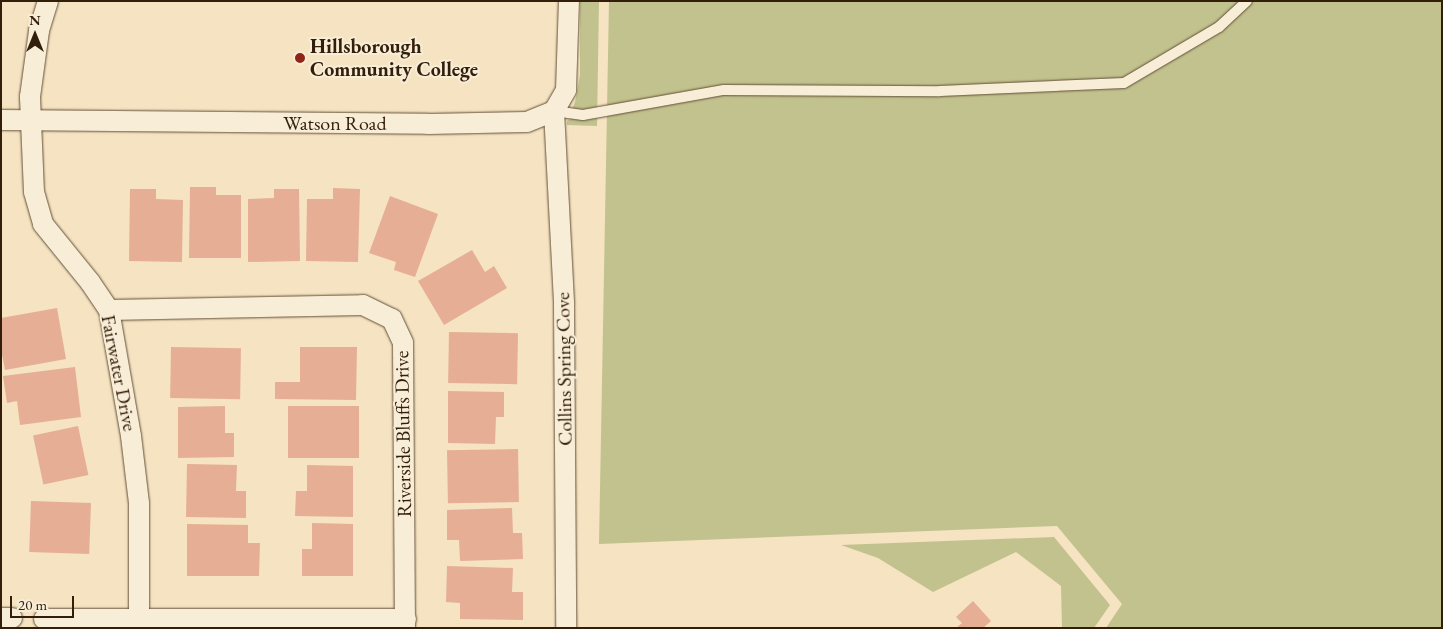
<!DOCTYPE html>
<html>
<head>
<meta charset="utf-8">
<style>
	body { margin:0 }
	#map { position:relative; width:1443px; height:629px; overflow:hidden; background:#f5e3c1; font-family:"EB Garamond",serif }
	div>[style] { position:absolute }
	.green>* { inset:0; background:#c2c28e }
	.building>* { inset:0; background:#e6ae95; transform-origin:0 0 }
	.roads { filter:drop-shadow(0 0 1px #634f38) drop-shadow(0 0 1px #634f38) }
	.service>* { height:10px; margin:-5px; padding:0 5px; transform-origin:5px; border-radius:5px; background:#f8edd7 }
	.minor>* { height:20px; margin:-10px; padding:0 10px; transform-origin:10px; border-radius:10px; background:#f8edd7 }
	.dots>* { width:14px; height:14px; translate:-50% -50%; box-sizing:border-box; border:2px solid #f8edd7; border-radius:50% }
	span { translate:-50% -50%; white-space:nowrap; text-align:center; line-height:1.15; -webkit-text-stroke:4px #f8edd7; paint-order:stroke }
	.poi-label { font-size:20px; color:#321e0a; font-weight:700 }
	.left { translate:0 -50%; text-align:left }
	.street-label { font-size:20px; color:#321e0a }
	.frame { position:absolute; inset:0; border:2px solid #321e0a; pointer-events:none }
	.north { position:absolute; left:10px; top:10px; width:50px; height:50px; -webkit-text-stroke:4px #f8edd7; paint-order:stroke; rotate:0deg; font-size:14px; font-weight:700; line-height:20px; text-align:center; color:#321e0a }
	.north::after { content:''; display:block; margin:auto; width:18px; height:22px; background:#321e0a; clip-path:polygon(50% 0,100% 100%,50% 72%,0 100%) }
	.scale { position:absolute; left:10px; top:596px; width:64px; height:22px; box-sizing:border-box; border:2px solid #321e0a; border-top:0; padding-left:6px; font-size:15px; line-height:18px; white-space:nowrap; color:#321e0a; -webkit-text-stroke:4px #f8edd7; paint-order:stroke }
</style>
</head>
<body>
<div id="map">
	<div class="green">
		<div style="clip-path:polygon(580px 1px,599px 1px,597px 126px,567px 125px,567px 121px,573px 117px,571px 112px,575px 102px,580px 75px)"></div>
		<div style="clip-path:polygon(609px 1px,1442px 1px,1442px 628px,1106px 628px,1122px 604px,1057px 526px,599px 544px)"></div>
		<div style="clip-path:polygon(1054px 537px,1110px 605px,1094px 628px,1062px 628px,1061px 586px,1016px 552px,933px 592px,878px 558px,841px 545px)"></div>
	</div>
	<div class="building">
		<div style="clip-path:polygon(190px 187px,216px 187px,216px 195px,241px 195px,241px 258px,189px 258px)"></div>
		<div style="clip-path:polygon(333px 188px,360px 189px,358px 262px,306px 261px,307px 199px,333px 199px)"></div>
		<div style="clip-path:polygon(130px 189px,156px 189px,156px 199px,183px 200px,182px 262px,129px 261px)"></div>
		<div style="clip-path:polygon(274px 189px,299px 189px,300px 261px,248px 262px,248px 199px,274px 198px)"></div>
		<div style="clip-path:polygon(390px 196px,438px 214px,415px 277px,394px 270px,396px 262px,369px 253px)"></div>
		<div style="clip-path:polygon(472px 250px,485px 272px,494px 266px,507px 288px,444px 325px,418px 281px)"></div>
		<div style="clip-path:polygon(57px 308px,66px 359px,5px 370px,1px 349px,1px 318px)"></div>
		<div style="left:449px;top:332px;width:69px;height:51px;rotate:1deg"></div>
		<div style="left:171px;top:347px;width:70px;height:51px;rotate:1deg"></div>
		<div style="clip-path:polygon(300px 347px,357px 347px,356px 400px,275px 399px,275px 382px,300px 382px)"></div>
		<div style="clip-path:polygon(75px 367px,81px 417px,20px 425px,17px 401px,7px 403px,3px 376px)"></div>
		<div style="clip-path:polygon(448px 391px,504px 392px,504px 417px,496px 417px,495px 444px,448px 443px)"></div>
		<div style="clip-path:polygon(225px 406px,225px 433px,234px 433px,234px 457px,178px 458px,178px 407px)"></div>
		<div style="left:288px;top:406px;width:71px;height:52px"></div>
		<div style="left:78px;top:426px;width:50px;height:46px;rotate:78deg"></div>
		<div style="left:518px;top:449px;width:53px;height:71px;rotate:89deg"></div>
		<div style="clip-path:polygon(187px 464px,237px 465px,236px 491px,246px 491px,246px 518px,186px 517px)"></div>
		<div style="clip-path:polygon(307px 465px,353px 466px,353px 517px,295px 516px,296px 491px,307px 491px)"></div>
		<div style="left:31px;top:501px;width:60px;height:51px;rotate:2deg"></div>
		<div style="clip-path:polygon(512px 508px,513px 533px,522px 533px,523px 559px,460px 561px,459px 540px,447px 540px,447px 510px)"></div>
		<div style="clip-path:polygon(312px 523px,353px 524px,353px 576px,302px 576px,302px 549px,312px 549px)"></div>
		<div style="clip-path:polygon(187px 524px,248px 525px,248px 543px,260px 543px,259px 576px,187px 576px)"></div>
		<div style="clip-path:polygon(447px 566px,513px 568px,512px 592px,523px 592px,523px 620px,460px 619px,460px 603px,446px 602px)"></div>
		<div style="clip-path:polygon(973px 601px,991px 621px,983px 628px,956px 628px,962px 623px,956px 617px)"></div>
	</div>
	<div class="roads">
		<div class="service">
			<div style="left:554px;top:111px;width:29px;rotate:8deg"></div>
			<div style="left:583px;top:115px;width:143px;rotate:-10.1deg"></div>
			<div style="left:724px;top:90px;width:216px;rotate:0.3deg"></div>
			<div style="left:940px;top:91px;width:184px;rotate:-2.5deg"></div>
			<div style="left:1124px;top:83px;width:110px;rotate:-30.5deg"></div>
			<div style="left:1219px;top:27px;width:38px;rotate:-43deg"></div>
		</div>
		<div class="minor">
			<div style="left:48px;top:1px;width:31px;rotate:107deg"></div>
			<div style="left:39px;top:31px;width:67px;rotate:97.8deg"></div>
			<div style="left:30px;top:97px;width:95px;rotate:87.6deg"></div>
			<div style="left:34px;top:192px;width:33px;rotate:74deg"></div>
			<div style="left:43px;top:224px;width:75px;rotate:51deg"></div>
			<div style="left:90px;top:282px;width:34px;rotate:56deg"></div>
			<div style="left:109px;top:310px;width:128px;rotate:80.1deg"></div>
			<div style="left:131px;top:436px;width:67px;rotate:83.2deg"></div>
			<div style="left:139px;top:503px;width:116px;rotate:90deg"></div>
			<div style="left:554px;top:111px;width:194px;rotate:87deg"></div>
			<div style="left:564px;top:305px;width:323px;rotate:89.6deg"></div>
			<div style="left:1px;top:120px;width:427px;rotate:0.5deg"></div>
			<div style="left:428px;top:124px;width:99px;rotate:-1.2deg"></div>
			<div style="left:527px;top:122px;width:29px;rotate:-22deg"></div>
			<div style="left:554px;top:111px;width:24px;rotate:-60deg"></div>
			<div style="left:566px;top:90px;width:89px;rotate:-88.1deg"></div>
			<div style="left:109px;top:310px;width:254px;rotate:-1.1deg"></div>
			<div style="left:363px;top:305px;width:32px;rotate:26deg"></div>
			<div style="left:392px;top:319px;width:26px;rotate:65deg"></div>
			<div style="left:403px;top:343px;width:285px;rotate:89.6deg"></div>
			<div style="left:1px;top:618px;width:11px"></div>
			<div style="left:44px;top:619px;width:362px"></div>
		</div>
	</div>
	<div class="dots">
		<div style="left:300px;top:58px;background:#8f2418"></div>
	</div>
	<div class="poi-label">
		<span class="left" style="left:310px;top:58px">Hillsborough<br>Community College</span>
	</div>
	<div class="street-label">
		<span style="left:335px;top:123px">Watson Road</span>
		<span style="left:564px;top:369px;rotate:-91deg">Collins Spring Cove</span>
		<span style="left:119px;top:373px;rotate:79deg">Fairwater Drive</span>
		<span style="left:403px;top:434px;rotate:-91deg">Riverside Bluffs Drive</span>
	</div>
	<div class="frame"></div>
	<div class="north">N</div>
	<div class="scale">20 m</div>
</div>
</body>
</html>
